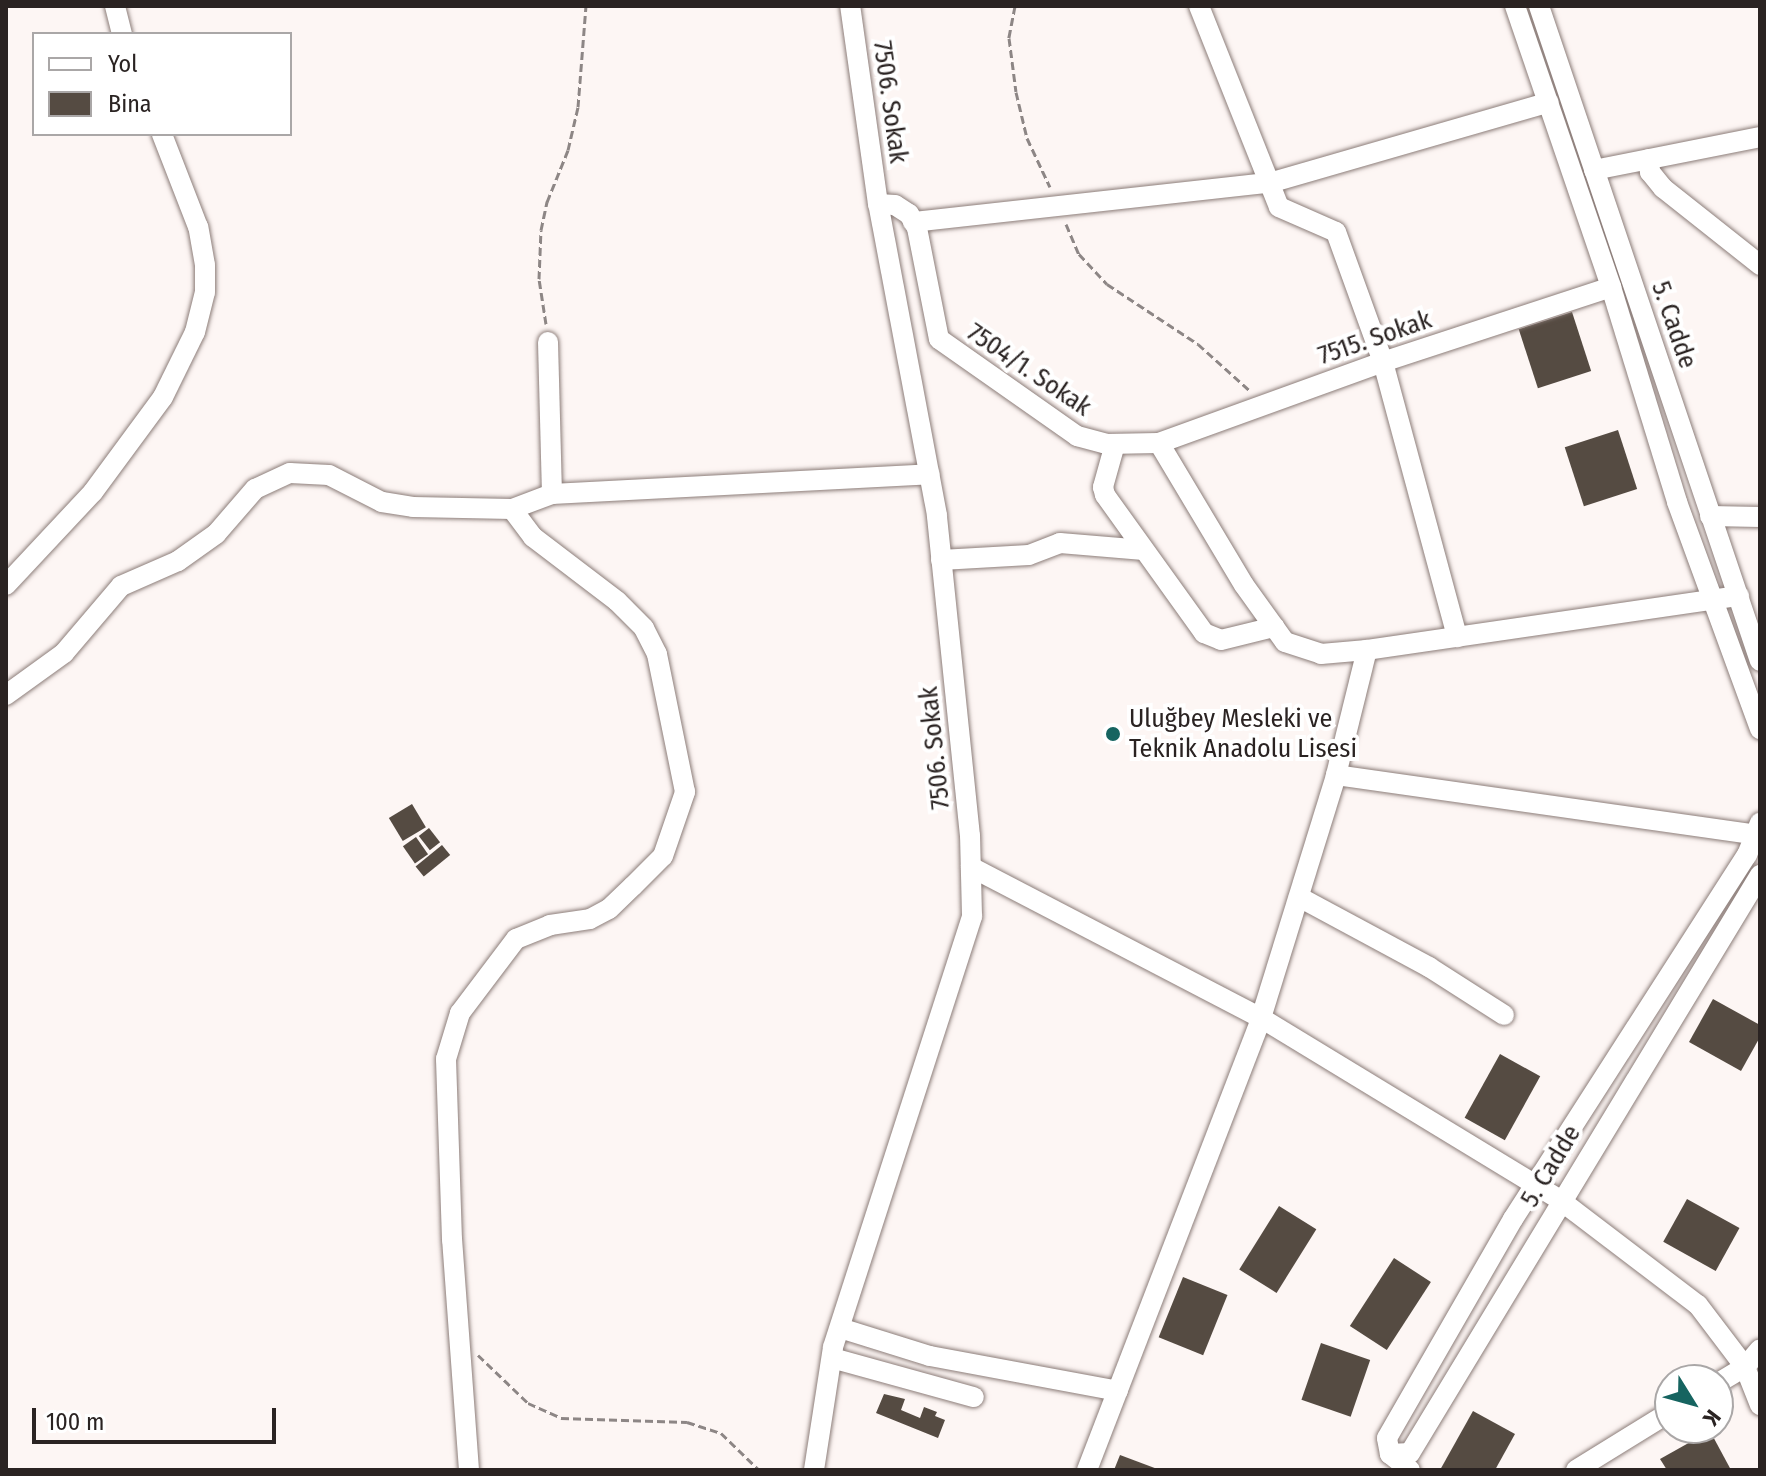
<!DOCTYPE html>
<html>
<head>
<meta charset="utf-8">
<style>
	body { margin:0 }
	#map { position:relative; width:1766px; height:1476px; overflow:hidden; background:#fdf6f4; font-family:"Fira Sans Condensed",sans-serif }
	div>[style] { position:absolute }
	.building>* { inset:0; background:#554b42; transform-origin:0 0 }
	.path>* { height:3px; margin-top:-1.5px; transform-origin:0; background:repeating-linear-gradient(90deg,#8d8685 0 8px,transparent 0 12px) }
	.roads { filter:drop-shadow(0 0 2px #8c7d79) drop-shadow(0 0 2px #8c7d79) }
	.minor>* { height:20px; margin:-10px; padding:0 10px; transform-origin:10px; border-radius:10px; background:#fff }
	.dots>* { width:22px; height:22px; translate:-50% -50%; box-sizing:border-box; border:4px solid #fff; border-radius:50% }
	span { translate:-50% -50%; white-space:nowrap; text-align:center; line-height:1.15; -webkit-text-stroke:8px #fff; paint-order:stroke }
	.street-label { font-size:26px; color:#2a2322 }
	.poi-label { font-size:26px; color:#2a2322 }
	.left { translate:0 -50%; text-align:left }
	.frame { position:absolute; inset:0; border:8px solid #2a2322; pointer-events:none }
	.legend { position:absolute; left:32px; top:32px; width:260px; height:104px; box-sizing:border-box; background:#fff; border:2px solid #aaa7a7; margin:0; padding:10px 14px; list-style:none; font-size:24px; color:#2a2322 }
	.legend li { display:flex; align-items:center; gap:16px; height:40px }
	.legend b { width:40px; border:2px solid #aaa7a7 }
	.north { position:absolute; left:1654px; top:1364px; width:80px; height:80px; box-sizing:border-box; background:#fff; border:2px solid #aaa7a7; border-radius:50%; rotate:127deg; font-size:22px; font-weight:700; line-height:32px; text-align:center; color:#2a2322 }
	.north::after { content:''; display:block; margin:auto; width:28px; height:36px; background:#166460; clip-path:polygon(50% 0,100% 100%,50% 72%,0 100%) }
	.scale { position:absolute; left:32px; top:1408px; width:244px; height:36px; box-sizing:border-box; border:4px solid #2a2322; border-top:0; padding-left:10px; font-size:24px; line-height:28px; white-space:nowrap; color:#2a2322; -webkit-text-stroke:6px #fff; paint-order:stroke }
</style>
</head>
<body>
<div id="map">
	<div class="building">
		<div style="left:1572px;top:312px;width:62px;height:56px;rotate:72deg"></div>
		<div style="left:1618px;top:430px;width:62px;height:56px;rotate:72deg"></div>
		<div style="left:412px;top:804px;width:27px;height:27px;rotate:59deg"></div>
		<div style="left:429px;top:828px;width:18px;height:13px;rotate:52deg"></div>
		<div style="left:416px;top:837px;width:21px;height:16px;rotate:55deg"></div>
		<div style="left:442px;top:845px;width:13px;height:34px;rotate:51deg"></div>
		<div style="clip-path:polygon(1713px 999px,1760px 1025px,1760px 1037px,1741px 1071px,1689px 1042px)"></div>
		<div style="left:1500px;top:1054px;width:46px;height:73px;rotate:29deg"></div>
		<div style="left:1687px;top:1199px;width:60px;height:49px;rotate:29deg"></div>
		<div style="left:1279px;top:1206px;width:44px;height:75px;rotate:32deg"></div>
		<div style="left:1394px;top:1258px;width:44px;height:81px;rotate:33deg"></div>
		<div style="left:1183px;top:1277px;width:48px;height:65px;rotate:22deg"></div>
		<div style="left:1321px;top:1343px;width:52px;height:60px;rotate:19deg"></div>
		<div style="clip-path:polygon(884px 1394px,905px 1399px,901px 1410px,920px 1418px,924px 1407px,937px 1412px,935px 1416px,945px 1420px,938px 1438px,876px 1413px)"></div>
		<div style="clip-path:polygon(1473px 1411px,1515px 1434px,1495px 1470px,1440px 1470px)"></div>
		<div style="clip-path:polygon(1710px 1431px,1731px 1470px,1667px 1470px,1660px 1459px)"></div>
		<div style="clip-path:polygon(1120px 1455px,1160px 1470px,1114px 1470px)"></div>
	</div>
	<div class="path">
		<div style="left:1015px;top:6px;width:33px;rotate:101deg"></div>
		<div style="left:1009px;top:38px;width:54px;rotate:82.6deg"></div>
		<div style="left:1016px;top:92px;width:47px;rotate:76.6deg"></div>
		<div style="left:1027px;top:138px;width:54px;rotate:64.9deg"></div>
		<div style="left:1066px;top:224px;width:33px;rotate:67deg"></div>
		<div style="left:1079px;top:254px;width:41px;rotate:47deg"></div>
		<div style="left:1107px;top:284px;width:109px;rotate:33.4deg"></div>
		<div style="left:1198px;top:344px;width:69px;rotate:42deg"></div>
		<div style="left:546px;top:324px;width:46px;rotate:-98.8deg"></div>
		<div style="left:539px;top:279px;width:49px;rotate:-87.7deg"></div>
		<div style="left:541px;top:230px;width:29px;rotate:-78deg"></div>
		<div style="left:547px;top:202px;width:56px;rotate:-68deg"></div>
		<div style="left:568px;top:150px;width:44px;rotate:-76.9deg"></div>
		<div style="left:578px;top:107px;width:101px;rotate:-85.5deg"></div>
		<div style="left:478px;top:1355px;width:69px;rotate:43.8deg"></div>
		<div style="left:528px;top:1403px;width:36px;rotate:24deg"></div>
		<div style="left:561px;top:1418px;width:126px;rotate:1.8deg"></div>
		<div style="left:687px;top:1422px;width:36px;rotate:18deg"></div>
		<div style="left:721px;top:1433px;width:53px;rotate:44.2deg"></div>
	</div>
	<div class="roads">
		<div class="minor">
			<div style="left:115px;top:6px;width:29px;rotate:76deg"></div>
			<div style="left:1199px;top:6px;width:216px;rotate:68.3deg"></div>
			<div style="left:1279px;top:207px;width:62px;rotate:23.7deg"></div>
			<div style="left:1336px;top:232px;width:138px;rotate:70.1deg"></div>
			<div style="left:1383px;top:362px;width:285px;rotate:74.9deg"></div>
			<div style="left:1515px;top:6px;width:297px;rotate:71.1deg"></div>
			<div style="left:1611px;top:287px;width:225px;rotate:72.9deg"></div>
			<div style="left:1677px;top:502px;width:242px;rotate:69.9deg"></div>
			<div style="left:1539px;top:6px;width:691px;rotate:71.36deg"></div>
			<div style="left:1649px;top:159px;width:13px;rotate:86deg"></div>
			<div style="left:1650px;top:172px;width:21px;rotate:51deg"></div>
			<div style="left:1663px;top:188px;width:124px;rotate:38.4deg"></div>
			<div style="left:1594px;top:170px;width:169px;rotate:-11.2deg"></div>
			<div style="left:878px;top:204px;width:17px;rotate:3deg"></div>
			<div style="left:895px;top:205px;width:17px;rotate:33deg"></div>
			<div style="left:909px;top:214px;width:16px;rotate:60deg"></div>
			<div style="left:917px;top:228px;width:113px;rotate:78.8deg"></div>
			<div style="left:939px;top:339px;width:169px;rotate:35.1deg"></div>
			<div style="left:1077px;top:436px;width:30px;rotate:15deg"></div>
			<div style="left:1106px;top:444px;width:53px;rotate:-1.1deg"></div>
			<div style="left:1159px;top:443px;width:238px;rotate:-19.9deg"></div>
			<div style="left:1383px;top:362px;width:240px;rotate:-18.2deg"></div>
			<div style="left:913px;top:222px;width:358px;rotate:-6.3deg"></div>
			<div style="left:1269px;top:183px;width:291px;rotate:-16.1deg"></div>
			<div style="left:548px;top:342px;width:152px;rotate:88.5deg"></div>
			<div style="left:1159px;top:443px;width:165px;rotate:59.1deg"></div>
			<div style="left:1244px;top:585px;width:70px;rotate:54.3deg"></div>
			<div style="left:1285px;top:642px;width:38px;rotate:18deg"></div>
			<div style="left:1321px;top:654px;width:46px;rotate:-5deg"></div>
			<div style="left:1367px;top:650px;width:376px;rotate:-8.3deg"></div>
			<div style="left:1115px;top:444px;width:45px;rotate:105.6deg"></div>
			<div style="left:1103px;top:487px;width:8px;rotate:76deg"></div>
			<div style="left:1105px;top:495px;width:170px;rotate:54.3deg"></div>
			<div style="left:1204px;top:633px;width:18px;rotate:22deg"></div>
			<div style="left:1221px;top:640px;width:55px;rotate:-13.8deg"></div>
			<div style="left:1710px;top:516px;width:50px;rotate:1.1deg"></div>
			<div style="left:941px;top:560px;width:88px;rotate:-3.3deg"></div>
			<div style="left:1029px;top:555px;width:33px;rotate:-21deg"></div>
			<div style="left:1060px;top:543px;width:84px;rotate:4.8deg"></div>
			<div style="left:6px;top:585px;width:127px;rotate:-46.9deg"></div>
			<div style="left:93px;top:492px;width:118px;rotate:-53.6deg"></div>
			<div style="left:163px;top:397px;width:72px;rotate:-63.8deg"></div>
			<div style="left:195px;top:332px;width:41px;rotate:-76deg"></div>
			<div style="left:205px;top:292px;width:27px;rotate:-90deg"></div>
			<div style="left:205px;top:265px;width:39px;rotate:-100deg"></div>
			<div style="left:198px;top:227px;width:100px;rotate:-111.2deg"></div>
			<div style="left:6px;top:695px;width:72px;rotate:-35.9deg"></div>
			<div style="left:64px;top:653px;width:88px;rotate:-49.6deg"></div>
			<div style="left:121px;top:586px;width:62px;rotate:-23.7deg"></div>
			<div style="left:178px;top:561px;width:47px;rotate:-35.4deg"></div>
			<div style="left:216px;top:534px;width:60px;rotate:-49.1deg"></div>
			<div style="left:255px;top:489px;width:38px;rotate:-25deg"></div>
			<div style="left:290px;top:473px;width:39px;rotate:3deg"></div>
			<div style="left:329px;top:475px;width:59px;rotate:27deg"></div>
			<div style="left:382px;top:502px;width:31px;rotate:9deg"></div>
			<div style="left:413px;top:507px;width:99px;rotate:1.2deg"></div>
			<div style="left:512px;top:509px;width:43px;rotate:-20.6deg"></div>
			<div style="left:552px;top:494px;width:378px;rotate:-3deg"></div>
			<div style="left:1336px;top:775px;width:428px;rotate:8.1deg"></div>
			<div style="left:971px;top:867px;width:327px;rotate:27.5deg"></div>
			<div style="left:1261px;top:1018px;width:350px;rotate:31.3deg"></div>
			<div style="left:1560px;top:1200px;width:173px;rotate:37.3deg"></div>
			<div style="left:1698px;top:1305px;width:78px;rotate:52.8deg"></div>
			<div style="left:1745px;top:1367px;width:41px;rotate:68.5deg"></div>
			<div style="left:1299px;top:897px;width:148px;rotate:28.3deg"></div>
			<div style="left:1429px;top:967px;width:89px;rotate:32.6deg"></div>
			<div style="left:840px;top:1328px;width:94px;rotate:17.3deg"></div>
			<div style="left:930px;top:1356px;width:191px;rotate:10.5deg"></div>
			<div style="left:832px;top:1358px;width:147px;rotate:15.4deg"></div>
			<div style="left:1718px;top:1383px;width:31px;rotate:-31deg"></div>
			<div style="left:1745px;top:1367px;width:23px;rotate:-50deg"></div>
			<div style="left:1390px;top:1454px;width:20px;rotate:-3deg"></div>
			<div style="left:1410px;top:1453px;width:676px;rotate:-58.8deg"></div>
			<div style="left:469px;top:1470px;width:231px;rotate:-94.2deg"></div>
			<div style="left:452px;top:1240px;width:181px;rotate:-91.9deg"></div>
			<div style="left:446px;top:1059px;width:48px;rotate:-73.1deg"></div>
			<div style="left:460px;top:1013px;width:93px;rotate:-52.9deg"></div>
			<div style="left:516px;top:939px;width:37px;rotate:-22deg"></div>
			<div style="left:550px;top:925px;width:40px;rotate:-8.5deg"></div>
			<div style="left:590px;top:919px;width:21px;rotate:-28deg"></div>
			<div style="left:609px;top:909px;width:33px;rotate:-44deg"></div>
			<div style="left:633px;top:886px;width:42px;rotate:-45deg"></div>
			<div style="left:663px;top:856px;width:68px;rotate:-71deg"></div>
			<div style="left:685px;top:792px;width:141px;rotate:-101.5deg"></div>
			<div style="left:657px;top:654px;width:29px;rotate:-117deg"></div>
			<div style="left:644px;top:628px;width:38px;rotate:-135deg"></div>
			<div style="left:617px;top:601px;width:106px;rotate:-142.7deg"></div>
			<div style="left:533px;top:537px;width:35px;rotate:-127deg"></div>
			<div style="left:814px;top:1470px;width:124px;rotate:-81.2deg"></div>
			<div style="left:833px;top:1347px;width:453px;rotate:-72.1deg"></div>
			<div style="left:972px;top:916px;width:80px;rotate:-91.4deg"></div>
			<div style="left:970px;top:836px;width:323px;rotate:-95.9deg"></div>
			<div style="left:937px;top:515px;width:317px;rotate:-100.7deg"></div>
			<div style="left:878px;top:204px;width:200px;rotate:-98deg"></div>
			<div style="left:1087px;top:1470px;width:484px;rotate:-68.9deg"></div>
			<div style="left:1261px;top:1018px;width:254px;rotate:-72.8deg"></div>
			<div style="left:1336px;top:775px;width:129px;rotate:-76.1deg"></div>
			<div style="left:1410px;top:1470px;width:26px;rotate:-141deg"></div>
			<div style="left:1390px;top:1454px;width:16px;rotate:-101deg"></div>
			<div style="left:1387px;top:1438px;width:253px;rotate:-60.1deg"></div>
			<div style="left:1513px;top:1219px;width:433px;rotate:-57.3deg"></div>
			<div style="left:1747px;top:855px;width:35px;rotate:-68deg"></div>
			<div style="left:1576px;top:1470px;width:110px;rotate:-31.7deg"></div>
		</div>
	</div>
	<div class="dots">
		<div style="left:1113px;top:734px;background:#166460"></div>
	</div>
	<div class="street-label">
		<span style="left:890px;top:102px;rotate:82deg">7506. Sokak</span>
		<span style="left:1674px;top:325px;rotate:71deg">5. Cadde</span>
		<span style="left:1375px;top:338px;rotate:-19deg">7515. Sokak</span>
		<span style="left:1029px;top:370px;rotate:34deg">7504/1. Sokak</span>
		<span style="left:935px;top:748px;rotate:-96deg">7506. Sokak</span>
		<span style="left:1551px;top:1166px;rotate:-59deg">5. Cadde</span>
	</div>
	<div class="poi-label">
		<span class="left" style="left:1129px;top:734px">Uluğbey Mesleki ve<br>Teknik Anadolu Lisesi</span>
	</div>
	<div class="frame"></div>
	<ul class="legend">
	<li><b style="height:10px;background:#fff"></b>Yol</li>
	<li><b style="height:22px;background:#554b42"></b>Bina</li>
	</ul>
	<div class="north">K</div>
	<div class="scale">100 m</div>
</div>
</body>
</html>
